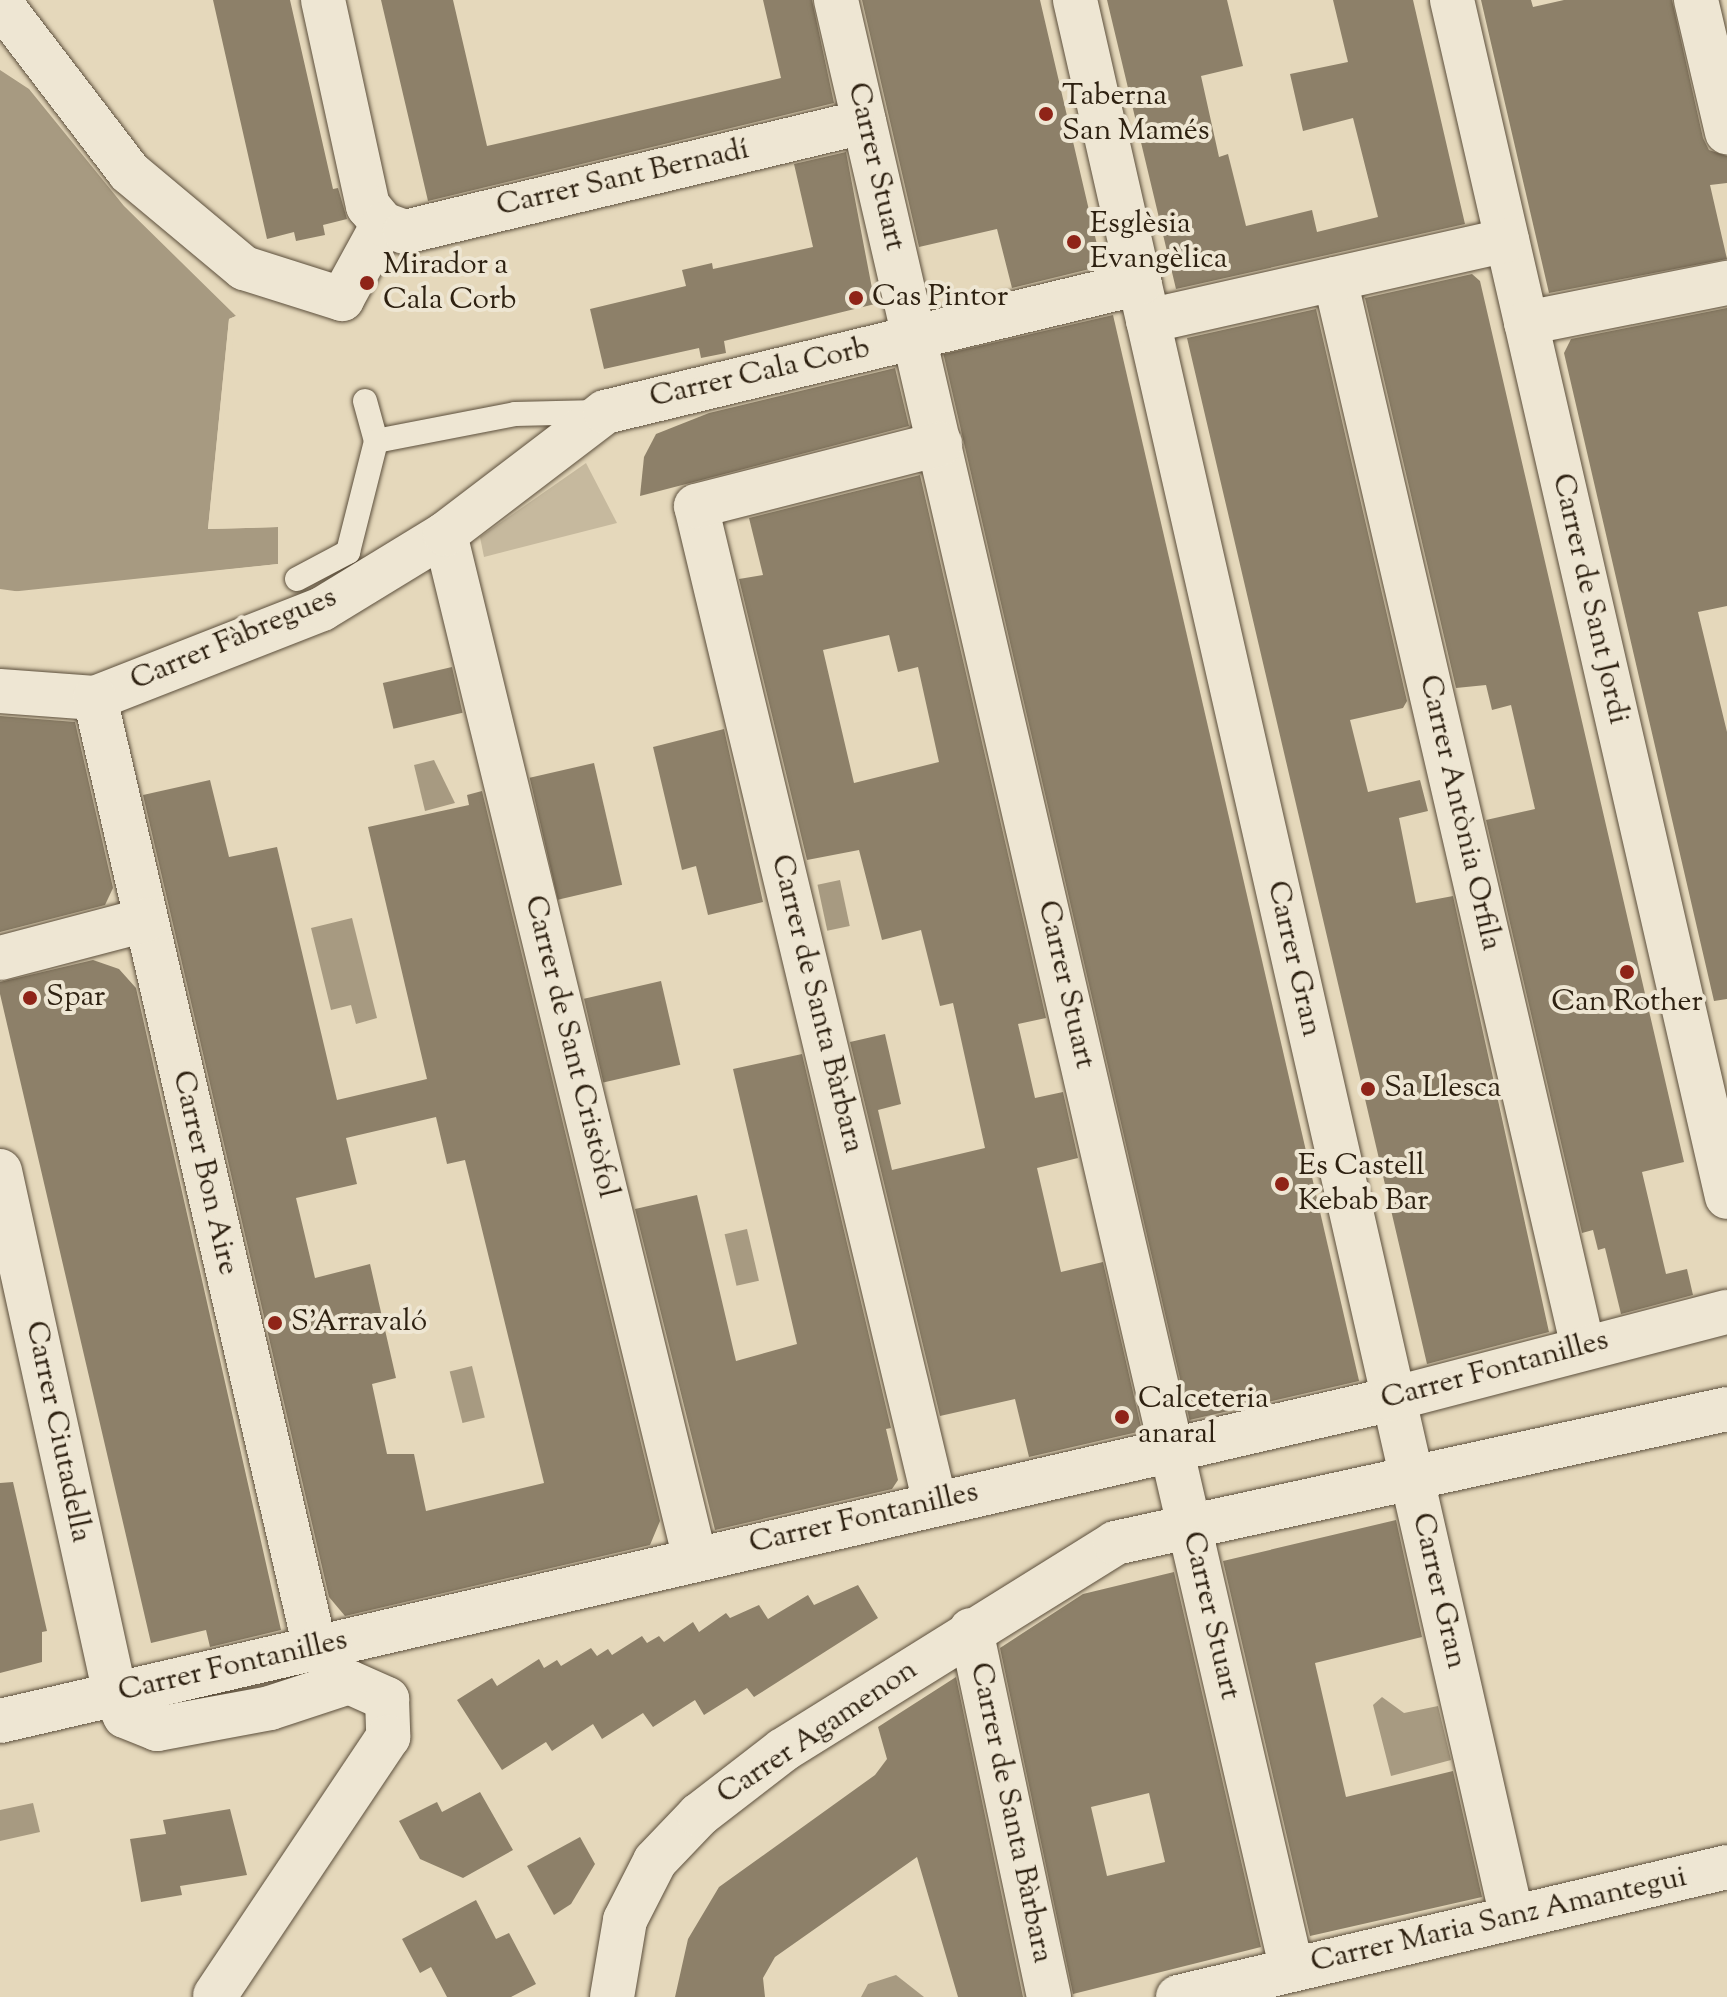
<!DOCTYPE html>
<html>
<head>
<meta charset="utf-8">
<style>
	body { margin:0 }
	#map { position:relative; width:1727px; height:1997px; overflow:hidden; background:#e5d8bb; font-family:"Sorts Mill Goudy",serif }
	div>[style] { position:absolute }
	.green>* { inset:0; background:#c6b99e }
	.water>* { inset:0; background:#a79a81; transform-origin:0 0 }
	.pier>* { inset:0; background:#e5d8bb }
	.building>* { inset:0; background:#8d8069; transform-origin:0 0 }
	.roads { filter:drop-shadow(0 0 2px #5c4f3c) drop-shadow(0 0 2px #5c4f3c) }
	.lane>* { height:24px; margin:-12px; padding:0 12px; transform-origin:12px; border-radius:12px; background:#eee6d3 }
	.street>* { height:44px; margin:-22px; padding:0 22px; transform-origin:22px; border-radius:22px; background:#eee6d3 }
	.dots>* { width:22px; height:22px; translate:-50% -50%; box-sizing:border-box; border:4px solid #eee6d3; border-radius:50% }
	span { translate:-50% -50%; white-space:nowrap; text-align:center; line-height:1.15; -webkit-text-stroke:8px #eee6d3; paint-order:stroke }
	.poi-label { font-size:30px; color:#2e2111 }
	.left { translate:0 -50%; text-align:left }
	.street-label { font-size:30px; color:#2e2111 }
</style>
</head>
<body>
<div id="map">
	<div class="green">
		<div style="clip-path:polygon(586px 463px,617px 523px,484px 557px,480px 537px)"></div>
	</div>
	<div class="water">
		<div style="clip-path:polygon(0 70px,29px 89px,124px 206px,236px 316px,229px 319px,208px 529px,278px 527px,278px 564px,22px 592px,0 589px)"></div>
		<div style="clip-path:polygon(434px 760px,455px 803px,425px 811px,414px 765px)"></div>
		<div style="left:840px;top:880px;width:47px;height:23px;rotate:78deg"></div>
		<div style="clip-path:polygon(352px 918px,377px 1018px,356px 1024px,351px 1005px,331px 1010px,311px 928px)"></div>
		<div style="left:747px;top:1229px;width:53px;height:23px;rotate:77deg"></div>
		<div style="left:472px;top:1366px;width:53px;height:23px;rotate:76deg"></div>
		<div style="clip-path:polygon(1382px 1697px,1404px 1713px,1438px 1706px,1451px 1760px,1391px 1776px,1373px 1705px)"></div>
		<div style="clip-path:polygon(33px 1803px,40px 1832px,0 1841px,0 1810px)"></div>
		<div style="clip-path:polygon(896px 1975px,924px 1997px,861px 1997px,868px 1984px)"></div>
	</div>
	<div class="pier">
		<div style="clip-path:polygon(236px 316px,212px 525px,281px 524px,281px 567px,23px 596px,0 593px,278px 564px,278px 527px,208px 529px,229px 319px)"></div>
	</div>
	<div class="building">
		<div style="clip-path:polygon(213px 0,290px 0,333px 189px,338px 188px,347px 219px,323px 225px,325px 235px,296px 241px,294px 232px,267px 239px)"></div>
		<div style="clip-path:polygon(381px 0,453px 0,487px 146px,781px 78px,763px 0,812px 0,834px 103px,428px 201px)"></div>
		<div style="clip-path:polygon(862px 0,1040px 0,1102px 266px,1012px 288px,997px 229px,919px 247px)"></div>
		<div style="clip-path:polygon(1107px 0,1227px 0,1243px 66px,1201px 76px,1219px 157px,1228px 154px,1246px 226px,1312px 210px,1317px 232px,1378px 217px,1353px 118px,1303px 131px,1290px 74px,1348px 62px,1333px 0,1413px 0,1465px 224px,1176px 289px)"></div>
		<div style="clip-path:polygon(1481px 0,1531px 0,1533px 7px,1564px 0,1672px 0,1703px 138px,1709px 150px,1727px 156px,1727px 183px,1710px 185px,1727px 259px,1549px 293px)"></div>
		<div style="clip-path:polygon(846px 152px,875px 304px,724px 341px,726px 353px,701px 358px,699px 348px,604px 369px,590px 309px,686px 286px,682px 270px,712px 263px,713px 269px,813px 247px,794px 164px)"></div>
		<div style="clip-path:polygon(1472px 274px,1480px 281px,1684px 1162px,1642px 1172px,1666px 1274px,1687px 1269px,1693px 1295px,1621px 1314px,1605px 1248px,1598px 1250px,1593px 1230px,1582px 1233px,1486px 820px,1535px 809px,1511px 705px,1492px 710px,1486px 685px,1456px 688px,1365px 298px)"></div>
		<div style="clip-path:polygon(1727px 308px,1727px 606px,1698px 612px,1727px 732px,1727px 999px,1714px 1001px,1564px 353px,1571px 339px)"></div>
		<div style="clip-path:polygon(1316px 309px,1407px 701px,1403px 708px,1350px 720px,1368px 792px,1420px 780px,1428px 811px,1399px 818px,1416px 903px,1453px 896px,1549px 1332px,1427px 1364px,1187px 338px)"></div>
		<div style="left:1113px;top:315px;width:1094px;height:174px;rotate:77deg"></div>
		<div style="clip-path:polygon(895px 368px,909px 426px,640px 496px,644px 457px,656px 434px,709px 413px)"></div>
		<div style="clip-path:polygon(evenodd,920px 475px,1046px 1018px,1018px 1024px,1035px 1098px,1063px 1092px,1078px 1158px,1037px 1168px,1061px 1272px,1103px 1262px,1142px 1431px,1029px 1457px,1015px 1399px,940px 1416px,850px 1042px,885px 1034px,901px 1104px,878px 1110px,892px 1170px,985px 1148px,953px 1003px,940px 1006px,921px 930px,882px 940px,859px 850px,807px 860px,739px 579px,763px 575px,749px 518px,920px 475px,889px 635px,898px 672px,918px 667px,939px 762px,854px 783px,823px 650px,889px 635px)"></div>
		<div style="left:452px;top:667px;width:47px;height:71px;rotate:77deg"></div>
		<div style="clip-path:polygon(0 716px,75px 722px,113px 888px,105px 905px,0 932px)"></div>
		<div style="clip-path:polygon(724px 729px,763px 902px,708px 915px,696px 866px,682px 870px,653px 747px)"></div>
		<div style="left:594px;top:763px;width:125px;height:66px;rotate:77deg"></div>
		<div style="clip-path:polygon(evenodd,210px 780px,229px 857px,277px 847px,337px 1100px,427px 1079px,368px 827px,469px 805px,467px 795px,482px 791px,660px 1521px,650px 1545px,345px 1616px,329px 1597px,143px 795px,210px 780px,436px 1117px,447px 1164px,465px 1160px,544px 1483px,426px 1511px,414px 1454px,387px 1454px,372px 1384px,396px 1378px,370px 1264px,315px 1278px,296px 1198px,357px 1184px,346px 1138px,436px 1117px)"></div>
		<div style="clip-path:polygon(93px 960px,119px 969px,136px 988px,281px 1630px,210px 1647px,206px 1630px,151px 1643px,0 994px,0 982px)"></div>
		<div style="left:661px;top:981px;width:86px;height:79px;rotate:77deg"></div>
		<div style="clip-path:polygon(802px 1054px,891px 1428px,886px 1429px,898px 1480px,892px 1489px,715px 1530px,635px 1209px,697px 1195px,736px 1361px,797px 1344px,733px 1069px)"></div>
		<div style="clip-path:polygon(13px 1482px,47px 1631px,42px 1632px,42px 1662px,0 1673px,0 1483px)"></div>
		<div style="clip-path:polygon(1396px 1520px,1422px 1637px,1315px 1663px,1346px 1797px,1453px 1771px,1482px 1897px,1310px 1936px,1223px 1561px)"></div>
		<div style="clip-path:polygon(evenodd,1174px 1572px,1261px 1947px,1073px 1994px,1000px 1648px,1083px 1594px,1174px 1572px,1149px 1793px,1165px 1862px,1107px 1876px,1091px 1807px,1149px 1793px)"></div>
		<div style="clip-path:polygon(858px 1585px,878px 1618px,754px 1697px,747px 1688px,704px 1715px,695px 1700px,653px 1727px,643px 1713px,602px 1739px,593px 1724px,552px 1751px,546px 1742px,502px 1770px,457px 1700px,492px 1678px,497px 1686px,539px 1659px,544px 1668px,557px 1660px,561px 1666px,591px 1648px,597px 1656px,608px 1649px,612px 1655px,642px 1636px,647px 1643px,659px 1636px,664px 1642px,693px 1622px,699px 1632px,726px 1613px,730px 1618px,759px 1605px,768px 1619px,808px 1595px,814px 1605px)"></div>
		<div style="clip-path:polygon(956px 1677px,1023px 1997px,958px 1997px,917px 1857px,775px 1957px,763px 1978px,765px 1997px,675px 1997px,688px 1939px,719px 1887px,875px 1775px,887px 1759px,878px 1727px)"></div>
		<div style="clip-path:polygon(480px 1792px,513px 1850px,463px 1878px,420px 1859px,399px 1821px,437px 1802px,442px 1812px)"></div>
		<div style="clip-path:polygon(230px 1809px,247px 1875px,180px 1886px,182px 1895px,141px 1902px,130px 1839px,166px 1834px,163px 1820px)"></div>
		<div style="clip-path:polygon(580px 1837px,595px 1864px,571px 1904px,554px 1915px,527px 1866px)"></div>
		<div style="clip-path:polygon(476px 1900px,496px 1939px,509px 1933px,536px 1984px,511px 1997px,447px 1997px,431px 1967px,420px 1973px,402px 1939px)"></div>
	</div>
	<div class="roads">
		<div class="lane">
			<div style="left:365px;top:401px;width:41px;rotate:74.6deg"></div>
			<div style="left:376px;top:441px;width:142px;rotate:-11deg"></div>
			<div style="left:515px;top:414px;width:83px;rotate:-1.4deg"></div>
			<div style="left:297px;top:579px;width:58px;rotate:-27.9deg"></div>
			<div style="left:348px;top:552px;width:114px;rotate:-75.8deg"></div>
		</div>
		<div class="street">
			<div style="left:323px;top:0;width:211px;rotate:77.7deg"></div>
			<div style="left:368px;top:206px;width:23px;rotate:50deg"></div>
			<div style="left:836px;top:0;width:2022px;rotate:76.97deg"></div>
			<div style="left:1075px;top:0;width:1967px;rotate:77.16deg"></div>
			<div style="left:1452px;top:0;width:1228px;rotate:77.06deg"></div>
			<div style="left:1696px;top:0;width:136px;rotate:76.8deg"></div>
			<div style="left:0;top:3px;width:213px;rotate:52.6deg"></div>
			<div style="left:129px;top:172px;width:150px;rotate:39.9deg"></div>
			<div style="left:244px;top:268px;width:103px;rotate:17.6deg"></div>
			<div style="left:342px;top:299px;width:85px;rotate:-61.3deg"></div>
			<div style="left:383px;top:224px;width:23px;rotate:20deg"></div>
			<div style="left:405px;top:232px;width:472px;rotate:-13.5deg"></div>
			<div style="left:1335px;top:279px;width:1096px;rotate:76.93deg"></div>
			<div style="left:1148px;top:321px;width:368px;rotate:-12.7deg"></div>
			<div style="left:1526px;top:323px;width:205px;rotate:-11.3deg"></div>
			<div style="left:445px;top:534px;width:1055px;rotate:76.29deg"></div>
			<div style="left:0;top:691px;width:95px;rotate:4.2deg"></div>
			<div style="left:95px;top:698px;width:244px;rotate:-21.4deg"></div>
			<div style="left:322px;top:609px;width:144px;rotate:-31.4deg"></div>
			<div style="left:445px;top:534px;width:201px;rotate:-37.3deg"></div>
			<div style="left:605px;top:412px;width:550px;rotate:-13.56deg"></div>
			<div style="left:95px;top:698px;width:975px;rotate:76.96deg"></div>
			<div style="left:0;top:958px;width:150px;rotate:-14.7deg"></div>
			<div style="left:0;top:1171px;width:535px;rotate:77.6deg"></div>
			<div style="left:115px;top:1694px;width:24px;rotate:66deg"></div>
			<div style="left:125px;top:1716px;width:35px;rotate:22deg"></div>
			<div style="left:157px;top:1729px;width:115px;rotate:-10.5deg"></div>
			<div style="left:270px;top:1708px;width:83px;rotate:-18.2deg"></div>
			<div style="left:349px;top:1682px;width:42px;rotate:24.1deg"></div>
			<div style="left:387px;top:1699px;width:38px;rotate:88deg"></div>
			<div style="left:388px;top:1737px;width:311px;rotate:123.8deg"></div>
			<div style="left:935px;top:1503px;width:1025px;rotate:-103.48deg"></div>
			<div style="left:696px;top:506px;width:252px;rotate:-14.3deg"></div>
			<div style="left:971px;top:1630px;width:375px;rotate:78deg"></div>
			<div style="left:0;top:1721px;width:1429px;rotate:-13.02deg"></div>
			<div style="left:1392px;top:1399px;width:346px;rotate:-14.6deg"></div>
			<div style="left:612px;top:1997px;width:78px;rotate:-80.4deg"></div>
			<div style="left:625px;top:1920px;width:66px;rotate:-63deg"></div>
			<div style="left:655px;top:1861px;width:64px;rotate:-46.3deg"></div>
			<div style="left:699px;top:1815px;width:106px;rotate:-37.7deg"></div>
			<div style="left:783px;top:1750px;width:391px;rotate:-31.9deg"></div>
			<div style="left:1115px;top:1543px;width:626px;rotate:-12.35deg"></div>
			<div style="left:1178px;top:1997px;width:564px;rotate:-13.32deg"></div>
		</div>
	</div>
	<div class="dots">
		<div style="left:1046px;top:114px;background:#8f2418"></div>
		<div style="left:1074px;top:242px;background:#8f2418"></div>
		<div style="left:367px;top:283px;background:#8f2418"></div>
		<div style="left:856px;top:298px;background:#8f2418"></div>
		<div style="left:1627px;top:972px;background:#8f2418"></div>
		<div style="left:30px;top:998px;background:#8f2418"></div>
		<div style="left:1368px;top:1089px;background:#8f2418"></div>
		<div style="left:1282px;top:1184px;background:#8f2418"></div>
		<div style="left:275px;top:1323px;background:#8f2418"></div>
		<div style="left:1122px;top:1417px;background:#8f2418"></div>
	</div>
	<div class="poi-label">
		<span class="left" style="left:1062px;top:114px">Taberna<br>San Mamés</span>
		<span class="left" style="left:1090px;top:242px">Esglèsia<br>Evangèlica</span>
		<span class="left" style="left:383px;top:283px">Mirador a<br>Cala Corb</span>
		<span class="left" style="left:872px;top:298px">Cas Pintor</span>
		<span class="left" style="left:46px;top:998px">Spar</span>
		<span style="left:1627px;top:1003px">Can Rother</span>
		<span class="left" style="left:1384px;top:1089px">Sa Llesca</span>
		<span class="left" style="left:1298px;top:1184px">Es Castell<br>Kebab Bar</span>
		<span class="left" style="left:291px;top:1323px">S'Arravaló</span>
		<span class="left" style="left:1138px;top:1417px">Calceteria<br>anaral</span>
	</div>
	<div class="street-label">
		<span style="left:875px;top:167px;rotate:77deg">Carrer Stuart</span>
		<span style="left:623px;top:179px;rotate:-13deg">Carrer Sant Bernadí</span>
		<span style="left:760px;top:374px;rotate:-13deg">Carrer Cala Corb</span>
		<span style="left:1589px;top:599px;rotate:77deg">Carrer de Sant Jordi</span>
		<span style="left:234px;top:640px;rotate:-23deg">Carrer Fàbregues</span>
		<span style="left:1459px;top:813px;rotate:77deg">Carrer Antònia Orfila</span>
		<span style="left:1293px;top:959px;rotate:77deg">Carrer Gran</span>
		<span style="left:1065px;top:985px;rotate:77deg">Carrer Stuart</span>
		<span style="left:816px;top:1004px;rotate:76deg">Carrer de Santa Bàrbara</span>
		<span style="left:570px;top:1047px;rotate:76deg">Carrer de Sant Cristòfol</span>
		<span style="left:204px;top:1173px;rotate:77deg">Carrer Bon Aire</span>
		<span style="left:1495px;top:1371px;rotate:-15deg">Carrer Fontanilles</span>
		<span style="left:57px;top:1432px;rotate:78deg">Carrer Ciutadella</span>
		<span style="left:864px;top:1519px;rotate:-13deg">Carrer Fontanilles</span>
		<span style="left:1438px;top:1591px;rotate:77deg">Carrer Gran</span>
		<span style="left:1210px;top:1616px;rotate:77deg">Carrer Stuart</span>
		<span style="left:233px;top:1667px;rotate:-13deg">Carrer Fontanilles</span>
		<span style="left:818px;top:1733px;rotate:-34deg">Carrer Agamenon</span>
		<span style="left:1010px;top:1813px;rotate:78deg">Carrer de Santa Bàrbara</span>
		<span style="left:1499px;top:1921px;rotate:-13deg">Carrer Maria Sanz Amantegui</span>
	</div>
</div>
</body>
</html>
